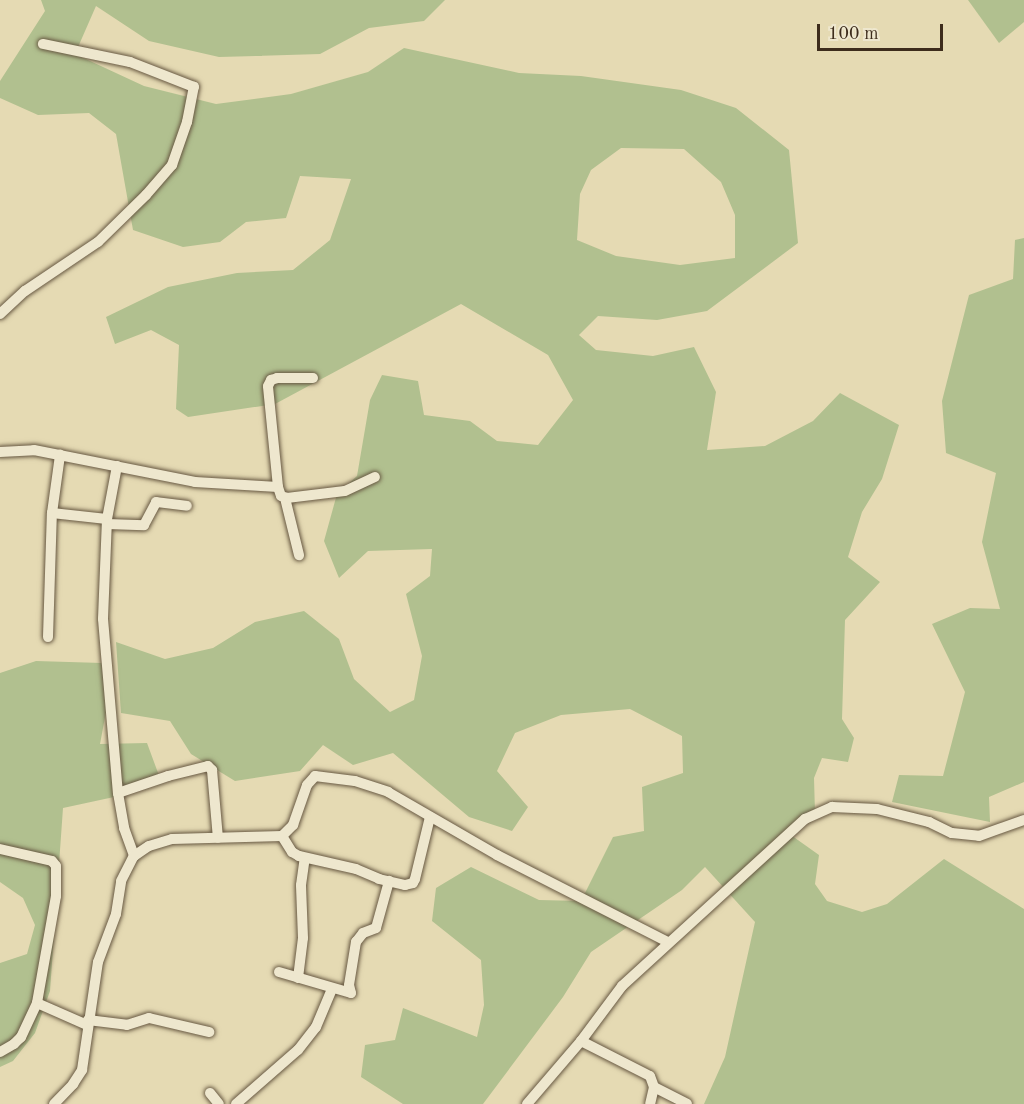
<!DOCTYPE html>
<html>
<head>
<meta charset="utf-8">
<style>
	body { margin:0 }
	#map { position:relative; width:1024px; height:1104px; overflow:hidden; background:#e5dab3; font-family:"Old Standard TT",serif }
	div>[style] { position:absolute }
	.green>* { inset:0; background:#b1c08f }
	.roads { filter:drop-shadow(0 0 2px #675842) drop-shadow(0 0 2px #675842) }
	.minor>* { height:10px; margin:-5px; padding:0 5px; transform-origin:5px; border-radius:5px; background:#eee7ce }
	span { translate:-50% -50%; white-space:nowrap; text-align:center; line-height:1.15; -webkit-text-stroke:4.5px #eee7ce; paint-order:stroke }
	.scale { position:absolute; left:817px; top:24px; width:126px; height:27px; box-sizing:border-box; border:3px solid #3d2c1c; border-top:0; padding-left:8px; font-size:18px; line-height:21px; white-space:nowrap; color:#3d2c1c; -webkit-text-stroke:4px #eee7ce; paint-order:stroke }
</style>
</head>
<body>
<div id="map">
	<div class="green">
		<div style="clip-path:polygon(evenodd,41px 0,445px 0,424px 21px,369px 28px,320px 54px,219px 57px,149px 41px,96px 6px,75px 54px,144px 86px,216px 104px,291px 94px,368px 72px,404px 48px,519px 73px,581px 76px,681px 90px,736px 108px,789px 150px,798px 243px,707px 311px,657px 320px,598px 316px,579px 335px,596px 350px,653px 356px,694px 347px,716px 392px,707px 450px,765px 446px,813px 421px,840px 393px,899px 425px,882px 479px,862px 512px,848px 557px,880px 582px,845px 620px,842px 719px,854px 738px,848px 762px,822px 758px,814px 778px,815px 813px,788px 833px,819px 855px,815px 884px,827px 901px,862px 912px,887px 904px,944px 859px,1024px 909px,1024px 1104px,704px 1104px,725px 1057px,755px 922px,705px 867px,682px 890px,591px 952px,563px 997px,483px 1104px,403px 1104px,361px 1077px,365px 1045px,395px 1040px,403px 1008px,477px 1037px,484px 1005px,481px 960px,432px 921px,436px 888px,471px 867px,539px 900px,581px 901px,613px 837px,644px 831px,642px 787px,683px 773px,682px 736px,630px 709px,561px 715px,515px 733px,497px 771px,528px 807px,512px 831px,469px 817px,393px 753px,353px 765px,323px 745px,300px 771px,235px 781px,191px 754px,170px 721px,121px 713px,116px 642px,165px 659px,213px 648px,255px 622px,304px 611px,339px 639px,354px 679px,390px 712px,414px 700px,422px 656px,406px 594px,430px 576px,432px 549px,368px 551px,339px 578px,324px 541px,337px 494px,357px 476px,370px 400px,382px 375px,418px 381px,424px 415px,470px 421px,497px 441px,538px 445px,573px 400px,548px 355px,461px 304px,275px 404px,188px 417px,176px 409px,179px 345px,151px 330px,115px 344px,106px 317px,168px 287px,237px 273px,293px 270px,330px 240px,351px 179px,300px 176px,286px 218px,246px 222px,220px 242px,183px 247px,133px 230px,116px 134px,89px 113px,38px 115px,0 98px,0 81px,45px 11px,41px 0,621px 148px,684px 149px,721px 182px,735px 215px,735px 258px,680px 265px,616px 256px,577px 240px,580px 194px,591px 170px,621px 148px)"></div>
		<div style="clip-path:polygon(968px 0,1024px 0,1024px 22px,999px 43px)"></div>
		<div style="clip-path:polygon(1024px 238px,1024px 782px,989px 797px,990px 822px,892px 802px,899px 775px,943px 776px,965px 692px,932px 624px,970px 608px,1000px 609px,982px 542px,996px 473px,946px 453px,942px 401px,969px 295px,1013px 279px,1015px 240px)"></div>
		<div style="clip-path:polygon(36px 661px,102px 663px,106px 712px,100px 744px,147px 743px,161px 781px,114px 797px,63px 808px,50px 991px,35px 1033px,13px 1061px,0 1067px,0 963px,27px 954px,35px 925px,23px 898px,0 882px,0 673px)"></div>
	</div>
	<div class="roads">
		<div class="minor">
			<div style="left:0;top:314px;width:34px;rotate:-43deg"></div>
			<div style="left:25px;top:291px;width:88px;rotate:-33.9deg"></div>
			<div style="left:98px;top:242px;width:67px;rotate:-44.4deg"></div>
			<div style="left:146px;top:195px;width:40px;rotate:-49deg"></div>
			<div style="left:172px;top:165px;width:46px;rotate:-70.8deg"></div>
			<div style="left:187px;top:122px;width:36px;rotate:-79deg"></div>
			<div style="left:194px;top:87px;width:69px;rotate:-158.7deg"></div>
			<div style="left:130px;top:62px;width:89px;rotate:-168.3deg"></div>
			<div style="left:0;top:452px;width:34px;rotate:-3deg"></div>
			<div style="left:34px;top:450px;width:164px;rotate:11.2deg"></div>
			<div style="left:195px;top:482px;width:83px;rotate:3.4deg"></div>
			<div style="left:278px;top:487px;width:9px;rotate:72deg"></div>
			<div style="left:281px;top:496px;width:6px;rotate:18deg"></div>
			<div style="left:287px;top:498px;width:58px;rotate:-6.9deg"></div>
			<div style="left:345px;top:491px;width:33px;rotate:-25deg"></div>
			<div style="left:278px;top:487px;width:101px;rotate:-95.7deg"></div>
			<div style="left:268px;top:386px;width:7px;rotate:-63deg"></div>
			<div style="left:271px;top:380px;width:6px;rotate:-18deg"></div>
			<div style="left:277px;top:378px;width:36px"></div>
			<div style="left:285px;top:498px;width:59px;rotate:76.2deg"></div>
			<div style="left:52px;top:513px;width:55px;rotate:6.2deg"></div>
			<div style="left:107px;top:519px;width:54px;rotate:-79.3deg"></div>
			<div style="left:107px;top:519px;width:100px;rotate:92.3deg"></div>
			<div style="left:103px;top:619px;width:175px;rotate:85.1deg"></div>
			<div style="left:118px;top:793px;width:36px;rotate:80deg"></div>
			<div style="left:124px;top:828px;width:30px;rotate:70deg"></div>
			<div style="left:107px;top:524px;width:37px;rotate:2deg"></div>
			<div style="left:144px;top:525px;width:26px;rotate:-62deg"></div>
			<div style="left:156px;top:502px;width:31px;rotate:7deg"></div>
			<div style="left:48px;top:637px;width:124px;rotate:-88.2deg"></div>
			<div style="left:52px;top:513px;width:59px;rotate:-82.1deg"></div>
			<div style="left:118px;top:793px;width:53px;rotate:-18.8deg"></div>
			<div style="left:168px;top:776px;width:41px;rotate:-14deg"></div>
			<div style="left:208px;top:766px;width:6px;rotate:45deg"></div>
			<div style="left:212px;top:770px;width:68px;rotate:85deg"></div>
			<div style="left:282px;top:836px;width:19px;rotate:58deg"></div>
			<div style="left:292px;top:852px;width:8px;rotate:30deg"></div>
			<div style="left:299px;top:856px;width:58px;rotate:12.8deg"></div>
			<div style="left:356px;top:869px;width:25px;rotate:23deg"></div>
			<div style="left:379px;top:879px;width:27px;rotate:13deg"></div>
			<div style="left:405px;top:885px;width:8px;rotate:-14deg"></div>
			<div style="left:413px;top:883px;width:4px;rotate:-63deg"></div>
			<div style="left:415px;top:879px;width:64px;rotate:-76.4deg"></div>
			<div style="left:0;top:849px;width:53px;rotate:13deg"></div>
			<div style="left:52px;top:861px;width:6px;rotate:51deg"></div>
			<div style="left:56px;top:866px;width:30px;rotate:90deg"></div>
			<div style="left:56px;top:896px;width:109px;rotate:100.1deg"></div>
			<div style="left:37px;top:1003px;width:38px;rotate:115deg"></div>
			<div style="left:21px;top:1037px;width:10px;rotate:135deg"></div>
			<div style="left:14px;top:1044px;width:16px;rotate:150deg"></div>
			<div style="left:279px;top:972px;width:75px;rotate:16.3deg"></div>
			<div style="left:351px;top:993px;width:8px;rotate:-104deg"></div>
			<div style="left:349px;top:985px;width:44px;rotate:-80.8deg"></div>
			<div style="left:356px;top:942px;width:11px;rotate:-52deg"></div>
			<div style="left:363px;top:933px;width:14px;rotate:-21deg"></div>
			<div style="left:376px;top:928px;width:49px;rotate:-74.5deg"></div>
			<div style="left:298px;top:978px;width:40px;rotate:-82.9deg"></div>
			<div style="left:303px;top:938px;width:53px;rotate:-92.2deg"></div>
			<div style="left:301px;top:885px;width:27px;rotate:-82deg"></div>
			<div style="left:37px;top:1003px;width:55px;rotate:23.7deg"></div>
			<div style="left:88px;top:1020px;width:39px;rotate:7deg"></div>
			<div style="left:127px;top:1025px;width:23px;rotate:-18deg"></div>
			<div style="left:149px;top:1018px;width:62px;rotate:13.1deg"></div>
			<div style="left:581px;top:1041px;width:77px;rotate:26.9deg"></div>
			<div style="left:650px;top:1076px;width:12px;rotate:70deg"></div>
			<div style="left:654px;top:1087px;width:17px;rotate:103deg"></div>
			<div style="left:654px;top:1087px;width:37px;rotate:27deg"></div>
			<div style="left:210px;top:1093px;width:14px;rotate:51deg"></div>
			<div style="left:54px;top:1104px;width:28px;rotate:-46deg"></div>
			<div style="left:73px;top:1084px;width:17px;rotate:-57deg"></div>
			<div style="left:82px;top:1070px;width:109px;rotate:-81.6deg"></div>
			<div style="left:98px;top:962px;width:51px;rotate:-69.4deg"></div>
			<div style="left:116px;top:914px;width:33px;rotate:-81deg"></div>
			<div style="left:121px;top:881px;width:28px;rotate:-63deg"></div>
			<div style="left:134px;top:856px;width:18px;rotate:-34deg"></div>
			<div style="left:149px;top:846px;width:24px;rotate:-17deg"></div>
			<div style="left:172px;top:839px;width:110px;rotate:-1.6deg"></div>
			<div style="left:282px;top:836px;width:16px;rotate:-45deg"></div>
			<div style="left:293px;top:825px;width:42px;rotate:-70.7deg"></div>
			<div style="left:307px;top:785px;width:12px;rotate:-48deg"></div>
			<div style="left:315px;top:776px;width:40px;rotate:7.1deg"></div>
			<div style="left:355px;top:781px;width:35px;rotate:18deg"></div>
			<div style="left:388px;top:792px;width:126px;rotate:30deg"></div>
			<div style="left:497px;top:855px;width:192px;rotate:27deg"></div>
			<div style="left:236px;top:1104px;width:82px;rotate:-41.1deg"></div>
			<div style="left:298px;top:1050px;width:29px;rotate:-52deg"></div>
			<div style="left:316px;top:1027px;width:41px;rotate:-67.2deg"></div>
			<div style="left:527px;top:1104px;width:83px;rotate:-49.4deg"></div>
			<div style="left:581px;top:1041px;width:69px;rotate:-53.3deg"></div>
			<div style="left:622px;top:986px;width:248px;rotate:-42.4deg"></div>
			<div style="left:805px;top:819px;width:30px;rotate:-24deg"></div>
			<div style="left:832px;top:807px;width:45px;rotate:2.5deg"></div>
			<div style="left:877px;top:809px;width:54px;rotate:14deg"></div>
			<div style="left:929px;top:822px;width:25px;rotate:26deg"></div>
			<div style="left:952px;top:833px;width:27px;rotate:6deg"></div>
			<div style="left:979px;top:836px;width:48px;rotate:-19.6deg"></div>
		</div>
	</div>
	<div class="scale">100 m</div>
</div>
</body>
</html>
